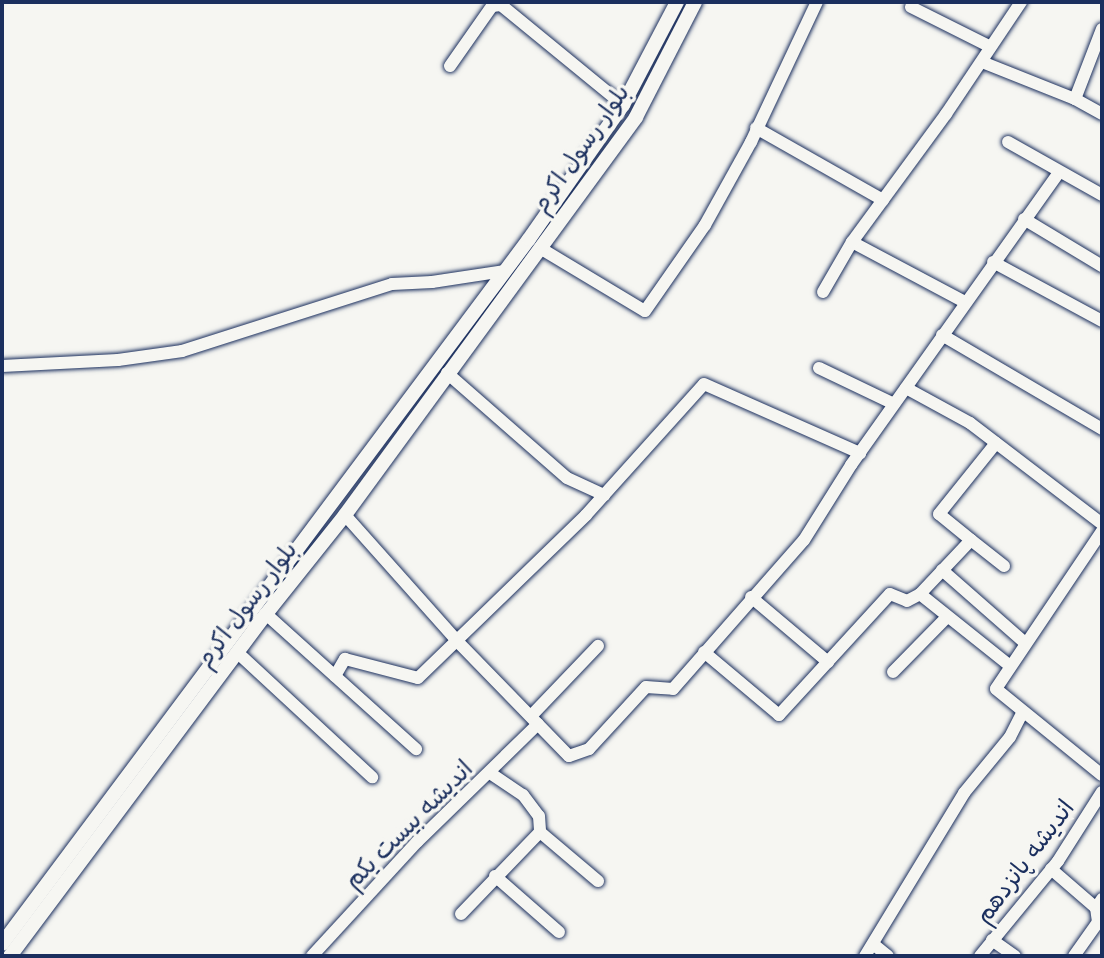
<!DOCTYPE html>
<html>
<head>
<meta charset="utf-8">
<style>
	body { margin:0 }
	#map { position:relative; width:1104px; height:958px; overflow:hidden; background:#f6f6f2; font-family:"Balsamiq Sans","Playpen Sans Arabic",sans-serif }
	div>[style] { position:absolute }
	.roads { filter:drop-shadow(0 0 2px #1b2f5e) drop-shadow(0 0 2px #1b2f5e) }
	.minor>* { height:12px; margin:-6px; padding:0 6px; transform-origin:6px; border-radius:6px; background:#f6f6f2 }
	.major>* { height:14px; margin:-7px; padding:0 7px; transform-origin:7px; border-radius:7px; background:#f6f6f2 }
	span { translate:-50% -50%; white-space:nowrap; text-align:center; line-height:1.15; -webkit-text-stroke:7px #f6f6f2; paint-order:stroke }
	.street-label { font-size:24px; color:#1b2f5e }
	.frame { position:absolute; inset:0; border:4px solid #1b2f5e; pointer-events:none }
</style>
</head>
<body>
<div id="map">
	<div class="roads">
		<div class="minor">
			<div style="left:911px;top:7px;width:89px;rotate:26.6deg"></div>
			<div style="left:982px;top:62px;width:100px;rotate:21.7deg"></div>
			<div style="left:1075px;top:99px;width:31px;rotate:29deg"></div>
			<div style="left:450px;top:66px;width:73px;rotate:-55deg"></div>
			<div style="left:492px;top:6px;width:9px;rotate:-6deg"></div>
			<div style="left:501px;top:5px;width:158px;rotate:39.3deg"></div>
			<div style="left:1075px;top:99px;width:75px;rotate:-68.9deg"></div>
			<div style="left:756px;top:128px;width:146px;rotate:29.6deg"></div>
			<div style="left:1008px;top:142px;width:108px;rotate:29.4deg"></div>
			<div style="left:1024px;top:219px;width:91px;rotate:31.1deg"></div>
			<div style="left:852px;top:242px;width:128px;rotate:28deg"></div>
			<div style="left:540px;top:248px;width:122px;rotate:31deg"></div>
			<div style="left:645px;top:311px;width:105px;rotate:-55.1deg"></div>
			<div style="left:705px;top:225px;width:95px;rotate:-61deg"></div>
			<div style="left:751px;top:142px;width:155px;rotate:-64.8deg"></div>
			<div style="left:993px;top:262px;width:124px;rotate:28.4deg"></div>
			<div style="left:823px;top:292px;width:58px;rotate:-59.9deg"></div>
			<div style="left:852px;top:242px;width:159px;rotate:-53.7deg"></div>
			<div style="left:946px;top:114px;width:135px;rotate:-56.2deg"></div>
			<div style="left:942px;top:335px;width:186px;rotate:30.4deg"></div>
			<div style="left:2px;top:366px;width:116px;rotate:-3deg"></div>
			<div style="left:118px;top:360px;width:65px;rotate:-8deg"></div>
			<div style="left:182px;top:351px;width:220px;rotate:-17.7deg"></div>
			<div style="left:392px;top:284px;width:40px;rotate:-2.9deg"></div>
			<div style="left:432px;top:282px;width:74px;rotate:-8.6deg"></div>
			<div style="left:819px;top:368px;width:83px;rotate:25.6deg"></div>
			<div style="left:447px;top:373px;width:159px;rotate:41.2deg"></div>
			<div style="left:567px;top:478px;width:41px;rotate:24.7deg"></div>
			<div style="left:906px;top:388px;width:73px;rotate:28.7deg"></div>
			<div style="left:970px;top:423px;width:166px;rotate:37.4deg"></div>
			<div style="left:345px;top:515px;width:170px;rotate:48.3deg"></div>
			<div style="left:458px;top:642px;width:159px;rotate:45.8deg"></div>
			<div style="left:569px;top:756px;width:21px;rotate:-19deg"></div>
			<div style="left:589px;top:749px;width:84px;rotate:-47.4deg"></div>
			<div style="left:646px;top:687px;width:27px;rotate:4deg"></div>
			<div style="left:673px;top:689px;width:198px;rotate:-48.7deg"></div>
			<div style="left:804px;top:540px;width:89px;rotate:-57.9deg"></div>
			<div style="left:851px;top:465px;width:359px;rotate:-54.6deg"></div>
			<div style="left:1102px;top:531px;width:190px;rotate:123.9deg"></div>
			<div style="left:996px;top:689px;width:136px;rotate:39.1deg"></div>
			<div style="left:971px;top:540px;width:42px;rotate:38.2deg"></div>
			<div style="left:942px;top:570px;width:111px;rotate:41.3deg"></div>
			<div style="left:920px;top:594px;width:74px;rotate:-46.6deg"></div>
			<div style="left:971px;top:540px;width:41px;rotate:-140.9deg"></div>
			<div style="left:939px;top:514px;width:91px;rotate:-51.2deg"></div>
			<div style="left:751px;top:597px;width:101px;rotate:40.2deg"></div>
			<div style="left:266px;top:614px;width:202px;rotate:42deg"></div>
			<div style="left:704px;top:652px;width:98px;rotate:40deg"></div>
			<div style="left:779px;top:715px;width:164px;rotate:-47.5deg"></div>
			<div style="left:890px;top:594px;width:18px;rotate:22deg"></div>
			<div style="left:907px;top:601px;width:15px;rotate:-28deg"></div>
			<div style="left:920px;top:594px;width:114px;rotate:38.6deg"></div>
			<div style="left:238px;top:653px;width:183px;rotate:42.8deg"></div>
			<div style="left:893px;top:672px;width:77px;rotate:-45.5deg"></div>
			<div style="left:335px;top:676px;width:20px;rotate:-60deg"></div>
			<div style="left:345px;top:659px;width:75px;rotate:14.6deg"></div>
			<div style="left:418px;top:678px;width:234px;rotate:-44.1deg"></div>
			<div style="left:586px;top:515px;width:176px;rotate:-48deg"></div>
			<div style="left:704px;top:384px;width:171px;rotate:23.9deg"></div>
			<div style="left:531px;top:716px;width:97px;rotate:-46.3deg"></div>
			<div style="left:490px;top:773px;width:40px;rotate:34deg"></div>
			<div style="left:523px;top:795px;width:26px;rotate:53deg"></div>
			<div style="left:539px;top:816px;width:16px;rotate:86deg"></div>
			<div style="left:540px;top:832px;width:76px;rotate:40.2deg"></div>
			<div style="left:1051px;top:869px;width:60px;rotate:40.9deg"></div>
			<div style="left:495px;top:876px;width:85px;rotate:41.2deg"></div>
			<div style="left:461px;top:914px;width:114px;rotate:-46.1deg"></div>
			<div style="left:992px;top:940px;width:28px;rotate:35deg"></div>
			<div style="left:873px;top:944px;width:19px;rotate:39deg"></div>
			<div style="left:312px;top:956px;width:155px;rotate:-47.4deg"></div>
			<div style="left:417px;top:842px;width:169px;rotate:-44.3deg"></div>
			<div style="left:865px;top:956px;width:191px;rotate:-58.7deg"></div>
			<div style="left:964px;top:793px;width:72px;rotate:-50.6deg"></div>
			<div style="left:1010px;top:737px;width:28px;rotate:-63deg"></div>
			<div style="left:980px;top:956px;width:123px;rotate:-50.6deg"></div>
			<div style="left:1058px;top:861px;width:82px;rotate:-57.5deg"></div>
			<div style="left:1074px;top:956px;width:42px;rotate:-54.8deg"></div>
			<div style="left:1098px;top:922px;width:14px;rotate:-98deg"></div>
			<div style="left:1096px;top:908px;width:11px;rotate:-56deg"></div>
		</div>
		<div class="major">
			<div style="left:2px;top:944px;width:880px;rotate:-53.22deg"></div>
			<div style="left:529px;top:239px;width:164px;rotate:-55deg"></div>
			<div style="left:623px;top:105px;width:116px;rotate:-62.3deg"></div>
			<div style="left:10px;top:956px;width:427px;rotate:-53.2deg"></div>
			<div style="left:266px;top:614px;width:127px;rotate:-51.4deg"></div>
			<div style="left:345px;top:515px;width:493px;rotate:-53.8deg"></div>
			<div style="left:636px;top:117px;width:129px;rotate:-62.8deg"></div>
		</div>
	</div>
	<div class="street-label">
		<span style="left:581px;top:149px;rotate:-55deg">بلوار رسول اکرم</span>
		<span style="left:247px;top:605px;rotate:-53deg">بلوار رسول اکرم</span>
		<span style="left:409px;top:825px;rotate:-45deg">اندیشه بیست یکم</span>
		<span style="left:1025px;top:862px;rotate:-53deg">اندیشه پانزدهم</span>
	</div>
	<div class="frame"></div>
</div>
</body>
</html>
